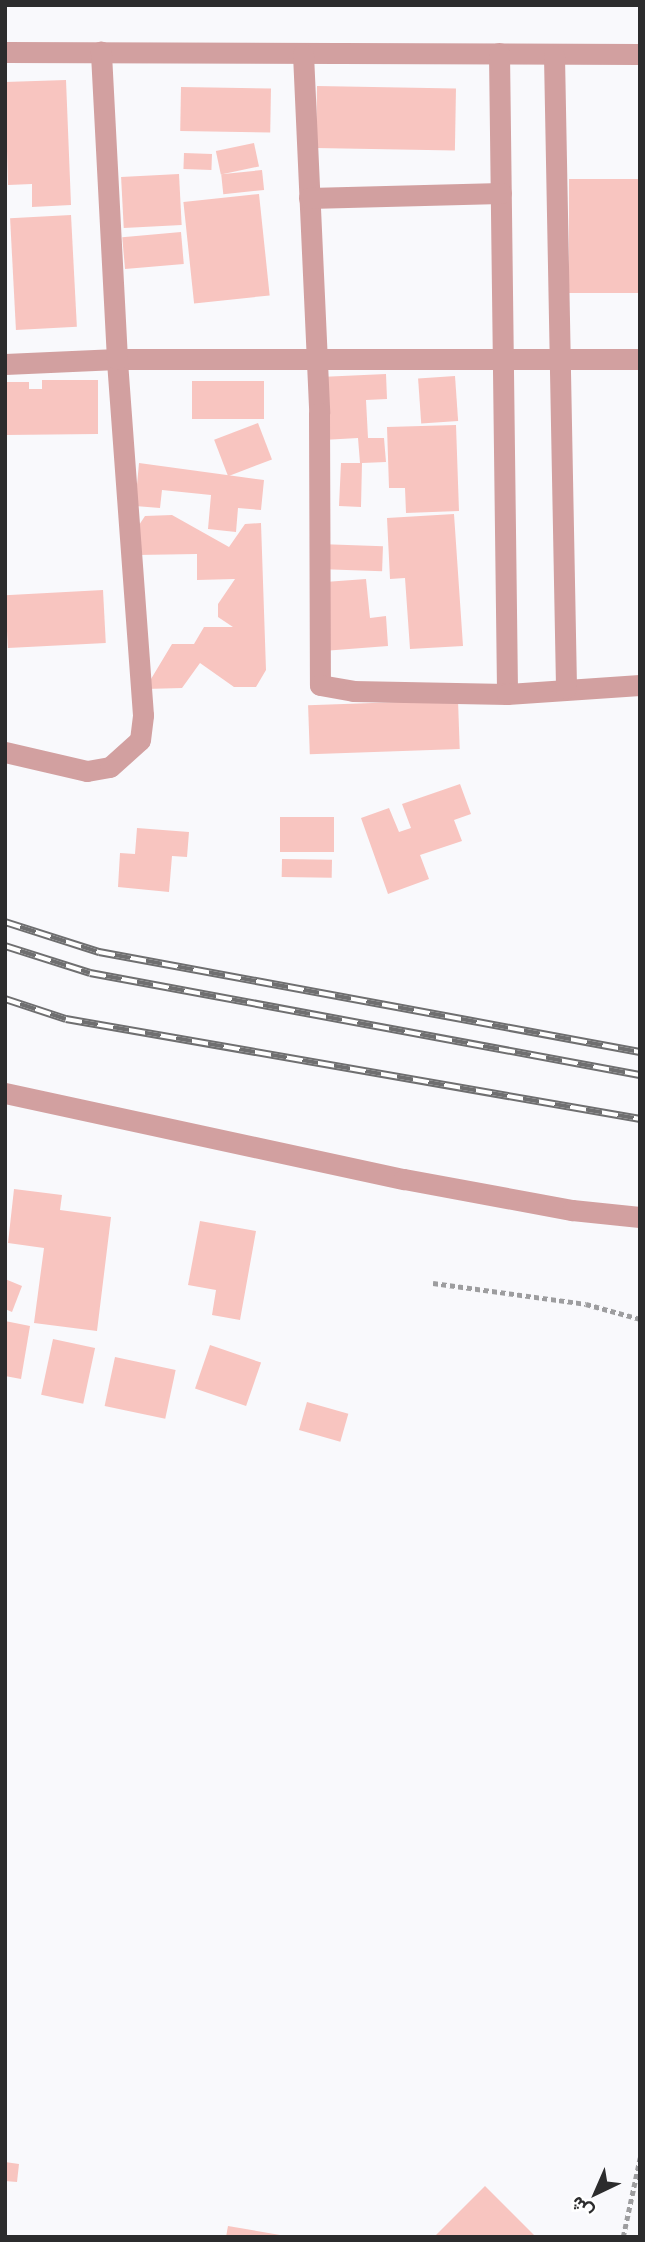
<!DOCTYPE html>
<html>
<head>
<meta charset="utf-8">
<style>
	body { margin:0 }
	#map { position:relative; width:645px; height:2242px; overflow:hidden; background:#f9f9fc; font-family:"PT Sans Narrow",Vazirmatn,sans-serif }
	div>[style] { position:absolute }
	.building>* { inset:0; background:#f8c5c0; transform-origin:0 0 }
	.path>* { height:4.5px; margin-top:-2.25px; transform-origin:0; background:repeating-linear-gradient(90deg,#9d9d9f 0 5px,transparent 0 8.5px) }
	.street>* { height:21px; margin:-10.5px; padding:0 10.5px; transform-origin:10.5px; border-radius:10.5px; background:#d2a0a0 }
	.rail>* { height:8px; margin-top:-4px; transform-origin:0; background:repeating-linear-gradient(90deg,#fff 0 16px,#6f6f70 0 32px); box-sizing:border-box; border-block:2px solid #6f6f70 }
	span { translate:-50% -50%; white-space:nowrap; text-align:center; line-height:1.15; -webkit-text-stroke:5px #fff; paint-order:stroke }
	.frame { position:absolute; inset:0; border:7px solid #2c2c2d; pointer-events:none }
	.north { position:absolute; left:561px; top:2158px; width:70px; height:70px; -webkit-text-stroke:5px #fff; paint-order:stroke; rotate:224deg; font-size:19px; font-weight:700; line-height:28px; text-align:center; color:#2c2c2d }
	.north::after { content:''; display:block; margin:auto; width:24px; height:32px; background:#2c2c2d; clip-path:polygon(50% 0,100% 100%,50% 72%,0 100%) }
</style>
</head>
<body>
<div id="map">
	<div class="building">
		<div style="clip-path:polygon(66px 80px,71px 205px,32px 207px,32px 184px,8px 185px,5px 82px)"></div>
		<div style="left:317px;top:86px;width:139px;height:62px;rotate:1deg"></div>
		<div style="left:181px;top:87px;width:90px;height:44px;rotate:1deg"></div>
		<div style="left:254px;top:143px;width:24px;height:39px;rotate:78deg"></div>
		<div style="left:184px;top:153px;width:28px;height:16px;rotate:2deg"></div>
		<div style="left:262px;top:170px;width:20px;height:41px;rotate:84deg"></div>
		<div style="left:179px;top:174px;width:51px;height:58px;rotate:87deg"></div>
		<div style="left:569px;top:179px;width:70px;height:114px"></div>
		<div style="left:259px;top:194px;width:102px;height:76px;rotate:84deg"></div>
		<div style="left:71px;top:215px;width:112px;height:61px;rotate:87deg"></div>
		<div style="left:181px;top:232px;width:32px;height:59px;rotate:85deg"></div>
		<div style="clip-path:polygon(386px 374px,387px 399px,366px 400px,368px 438px,384px 438px,386px 462px,362px 463px,361px 507px,339px 506px,341px 463px,360px 463px,358px 438px,323px 440px,320px 377px)"></div>
		<div style="left:455px;top:376px;width:45px;height:37px;rotate:86deg"></div>
		<div style="clip-path:polygon(42px 380px,98px 380px,98px 434px,5px 435px,5px 382px,29px 382px,29px 389px,42px 389px)"></div>
		<div style="left:192px;top:381px;width:72px;height:38px"></div>
		<div style="left:258px;top:423px;width:39px;height:47px;rotate:69deg"></div>
		<div style="clip-path:polygon(456px 425px,459px 511px,406px 513px,405px 488px,389px 488px,387px 427px)"></div>
		<div style="clip-path:polygon(139px 463px,264px 480px,261px 510px,238px 508px,236px 532px,208px 529px,211px 495px,162px 490px,160px 508px,135px 506px)"></div>
		<div style="clip-path:polygon(454px 514px,463px 646px,410px 649px,405px 578px,390px 579px,387px 518px)"></div>
		<div style="clip-path:polygon(172px 515px,229px 547px,245px 524px,261px 523px,266px 670px,256px 687px,234px 687px,200px 663px,182px 688px,145px 689px,172px 644px,194px 644px,204px 627px,233px 627px,218px 617px,218px 604px,235px 579px,197px 580px,197px 554px,137px 555px,137px 528px,145px 516px)"></div>
		<div style="left:319px;top:544px;width:64px;height:25px;rotate:2deg"></div>
		<div style="clip-path:polygon(366px 579px,370px 618px,386px 616px,388px 646px,323px 651px,325px 582px)"></div>
		<div style="left:103px;top:590px;width:53px;height:98px;rotate:87deg"></div>
		<div style="left:458px;top:700px;width:49px;height:150px;rotate:88deg"></div>
		<div style="clip-path:polygon(460px 784px,471px 814px,454px 820px,462px 841px,420px 855px,429px 879px,388px 894px,361px 818px,389px 808px,399px 832px,411px 828px,402px 804px)"></div>
		<div style="left:280px;top:817px;width:54px;height:35px"></div>
		<div style="clip-path:polygon(137px 828px,189px 832px,187px 857px,172px 856px,169px 892px,118px 887px,120px 853px,135px 854px)"></div>
		<div style="left:282px;top:859px;width:50px;height:18px;rotate:1deg"></div>
		<div style="clip-path:polygon(14px 1189px,62px 1195px,60px 1210px,111px 1217px,97px 1331px,34px 1323px,44px 1248px,8px 1243px)"></div>
		<div style="clip-path:polygon(200px 1221px,256px 1231px,240px 1320px,212px 1315px,216px 1290px,188px 1285px)"></div>
		<div style="clip-path:polygon(5px 1279px,22px 1286px,12px 1312px,5px 1309px)"></div>
		<div style="clip-path:polygon(5px 1321px,30px 1326px,21px 1379px,5px 1376px)"></div>
		<div style="left:53px;top:1339px;width:43px;height:57px;rotate:12deg"></div>
		<div style="left:210px;top:1345px;width:54px;height:46px;rotate:19deg"></div>
		<div style="left:115px;top:1357px;width:62px;height:50px;rotate:12deg"></div>
		<div style="left:307px;top:1402px;width:43px;height:29px;rotate:16deg"></div>
		<div style="clip-path:polygon(5px 2162px,19px 2164px,17px 2182px,5px 2181px)"></div>
		<div style="clip-path:polygon(485px 2186px,536px 2237px,434px 2237px)"></div>
		<div style="clip-path:polygon(228px 2226px,280px 2235px,280px 2237px,226px 2237px)"></div>
	</div>
	<div class="path">
		<div style="left:433px;top:1283px;width:154px;rotate:7.8deg"></div>
		<div style="left:586px;top:1304px;width:56px;rotate:15.5deg"></div>
		<div style="left:623px;top:2237px;width:81px;rotate:-77.9deg"></div>
	</div>
	<div class="street">
		<div style="left:5px;top:52px;width:635px;rotate:0.18deg"></div>
		<div style="left:499px;top:53px;width:641px;rotate:89.28deg"></div>
		<div style="left:303px;top:54px;width:359px;rotate:87.4deg"></div>
		<div style="left:319px;top:413px;width:272px;rotate:89.8deg"></div>
		<div style="left:320px;top:685px;width:34px;rotate:10deg"></div>
		<div style="left:353px;top:691px;width:154px;rotate:1.1deg"></div>
		<div style="left:507px;top:694px;width:133px;rotate:-3.9deg"></div>
		<div style="left:554px;top:56px;width:632px;rotate:88.91deg"></div>
		<div style="left:309px;top:198px;width:192px;rotate:-1.5deg"></div>
		<div style="left:5px;top:364px;width:112px;rotate:-2.6deg"></div>
		<div style="left:117px;top:359px;width:523px"></div>
		<div style="left:5px;top:752px;width:84px;rotate:13deg"></div>
		<div style="left:87px;top:771px;width:23px;rotate:-10deg"></div>
		<div style="left:110px;top:767px;width:40px;rotate:-42deg"></div>
		<div style="left:140px;top:740px;width:25px;rotate:-83deg"></div>
		<div style="left:143px;top:715px;width:357px;rotate:-94.2deg"></div>
		<div style="left:117px;top:359px;width:308px;rotate:-93deg"></div>
		<div style="left:5px;top:1093px;width:408px;rotate:12.2deg"></div>
		<div style="left:404px;top:1179px;width:171px;rotate:10.5deg"></div>
		<div style="left:572px;top:1210px;width:68px;rotate:5.9deg"></div>
	</div>
	<div class="rail">
		<div style="left:5px;top:922px;width:99px;rotate:17.7deg"></div>
		<div style="left:99px;top:952px;width:550px;rotate:10.47deg"></div>
		<div style="left:5px;top:946px;width:89px;rotate:17.6deg"></div>
		<div style="left:90px;top:973px;width:559px;rotate:10.51deg"></div>
		<div style="left:5px;top:999px;width:64px;rotate:18.2deg"></div>
		<div style="left:66px;top:1019px;width:583px;rotate:9.88deg"></div>
	</div>
	<div class="frame"></div>
	<div class="north">ش</div>
</div>
</body>
</html>
